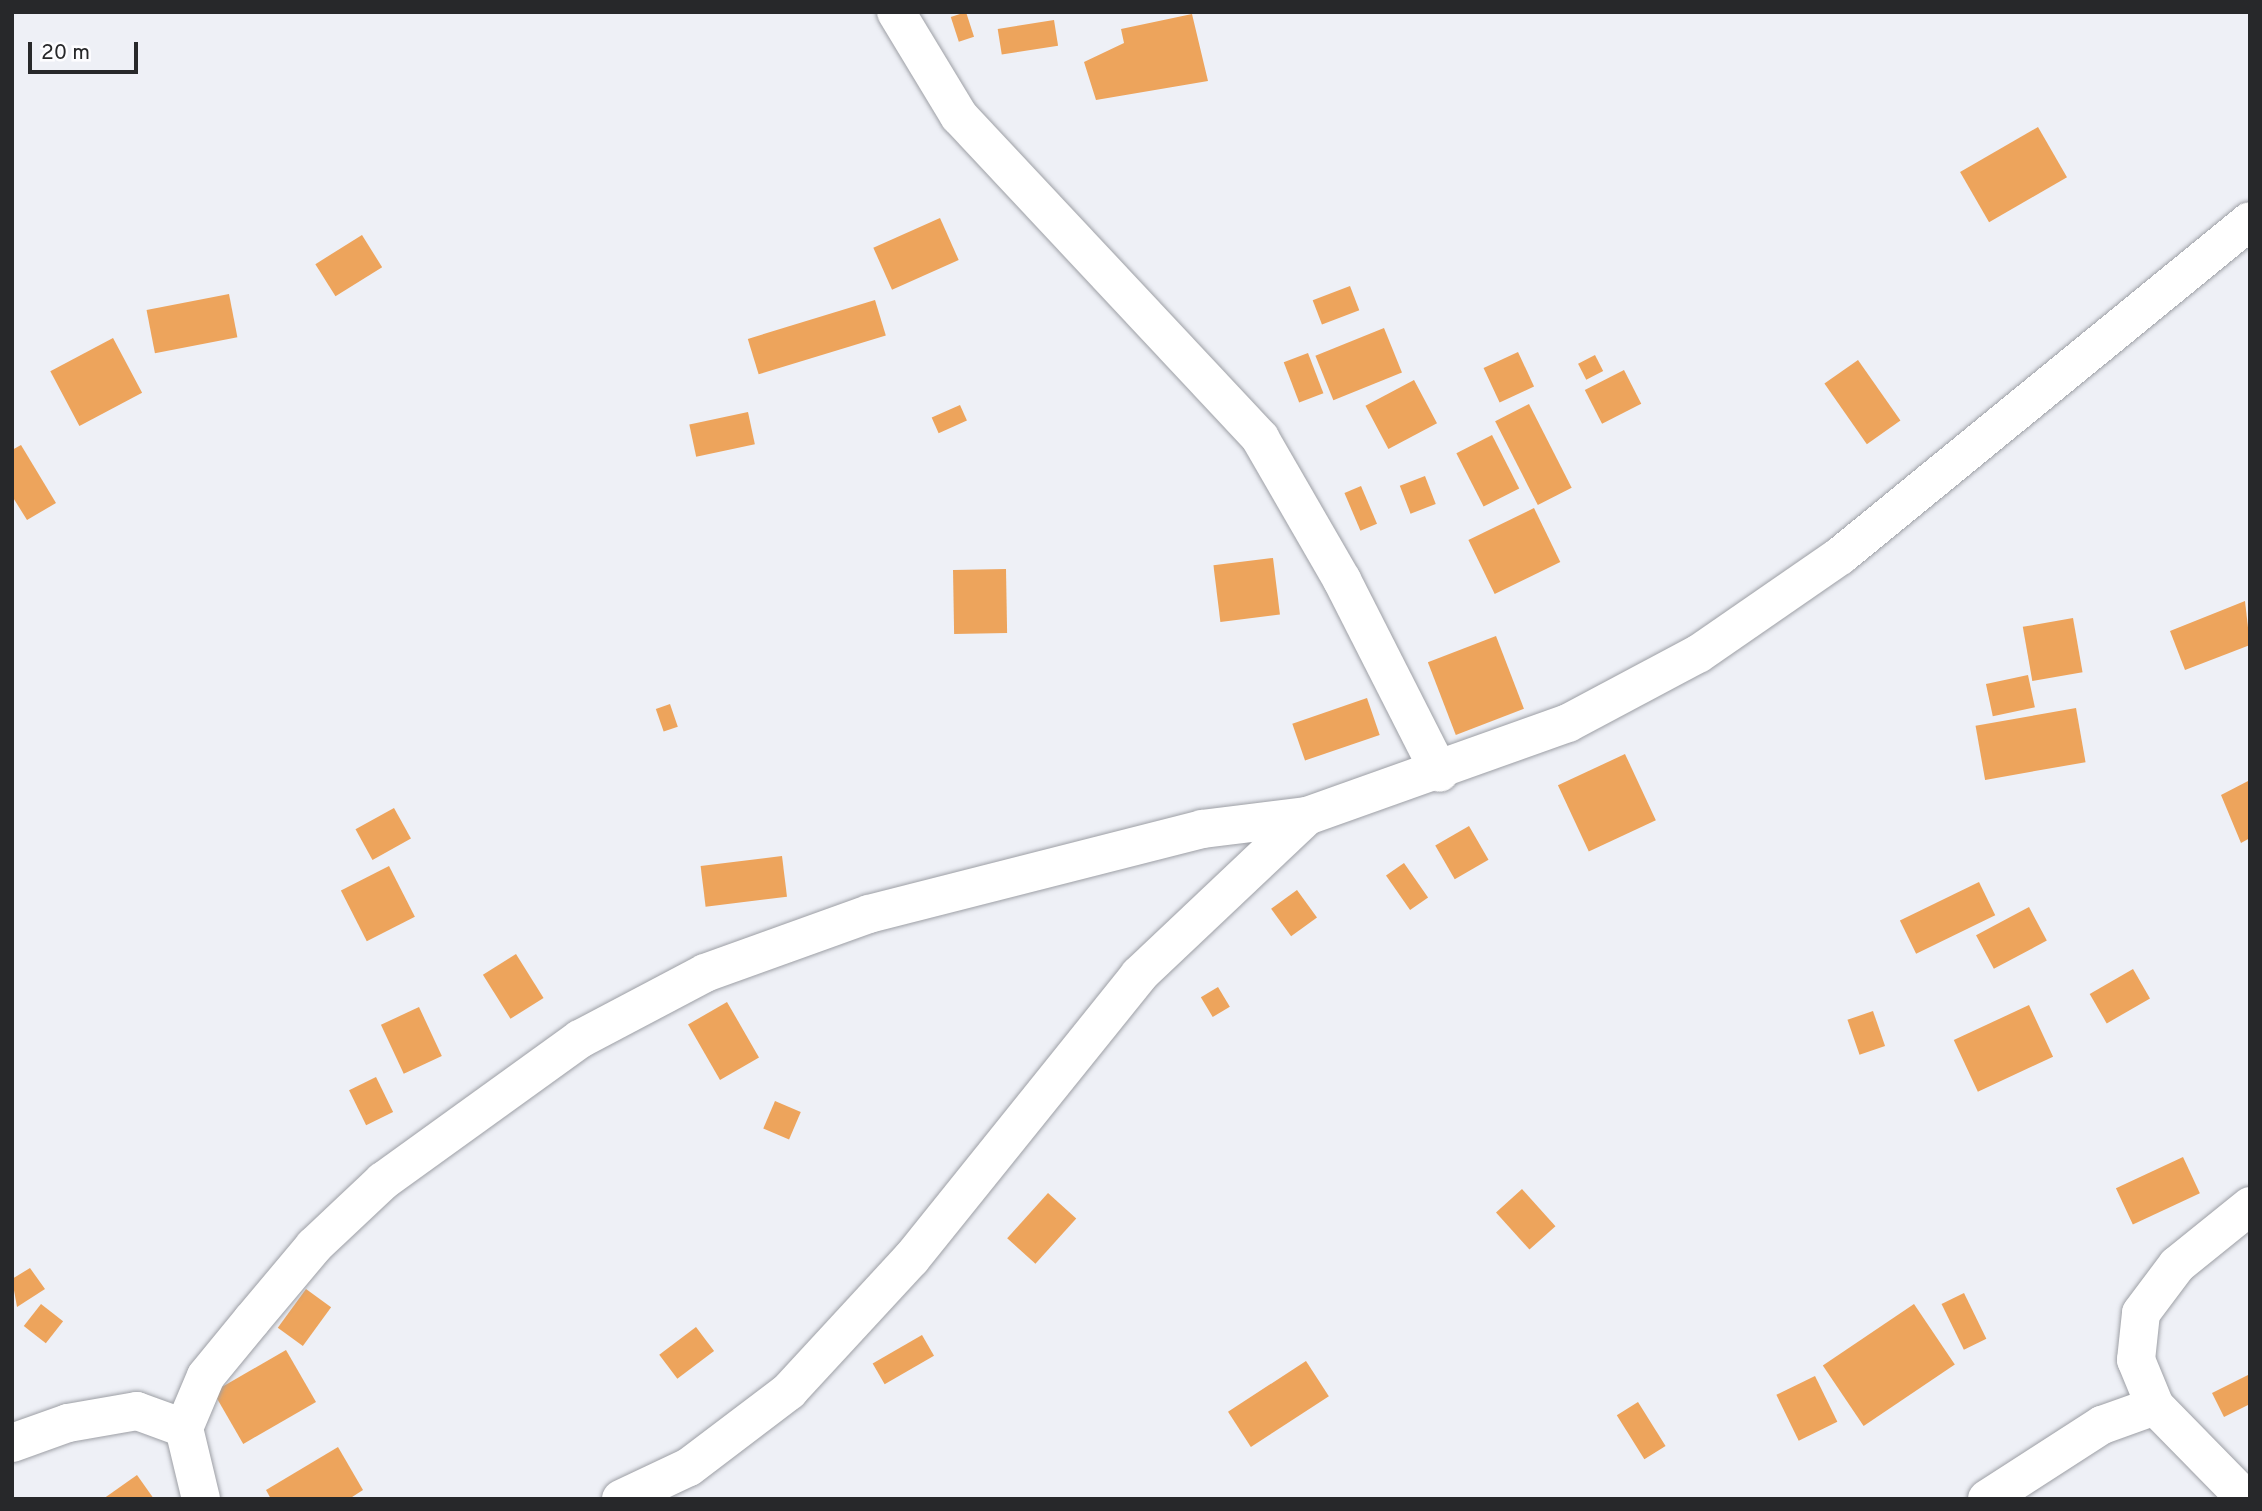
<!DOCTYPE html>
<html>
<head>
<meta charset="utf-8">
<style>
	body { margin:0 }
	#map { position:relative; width:2262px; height:1511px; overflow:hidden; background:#eef0f6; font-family:Overpass,sans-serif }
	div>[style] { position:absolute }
	.building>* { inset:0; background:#eda45c; transform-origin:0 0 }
	.roads { filter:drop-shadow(0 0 2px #9d9fa5) drop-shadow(0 0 2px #9d9fa5) }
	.minor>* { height:38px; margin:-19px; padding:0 19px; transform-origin:19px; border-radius:19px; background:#fff }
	span { translate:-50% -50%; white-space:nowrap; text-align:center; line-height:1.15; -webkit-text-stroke:5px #fdfdff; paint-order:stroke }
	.frame { position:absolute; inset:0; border:14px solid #27282a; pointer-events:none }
	.scale { position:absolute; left:28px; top:42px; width:110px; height:32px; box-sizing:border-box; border:4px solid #27282a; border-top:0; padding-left:9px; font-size:21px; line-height:24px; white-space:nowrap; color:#27282a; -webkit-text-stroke:5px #fdfdff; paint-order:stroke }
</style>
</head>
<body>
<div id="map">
	<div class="building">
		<div style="left:966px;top:12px;width:26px;height:16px;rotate:72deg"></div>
		<div style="clip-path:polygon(1192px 14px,1208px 81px,1096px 100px,1084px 62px,1124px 43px,1121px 29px)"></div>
		<div style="left:1054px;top:20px;width:26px;height:57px;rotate:81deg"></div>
		<div style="left:2038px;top:127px;width:58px;height:90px;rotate:60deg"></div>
		<div style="left:940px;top:218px;width:46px;height:73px;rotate:66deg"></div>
		<div style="left:362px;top:235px;width:38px;height:55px;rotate:58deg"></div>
		<div style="left:1350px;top:286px;width:26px;height:40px;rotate:69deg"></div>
		<div style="left:229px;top:294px;width:44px;height:84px;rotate:79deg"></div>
		<div style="left:875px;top:300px;width:37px;height:133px;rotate:73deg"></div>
		<div style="left:1384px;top:328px;width:48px;height:74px;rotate:68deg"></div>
		<div style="left:113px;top:338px;width:62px;height:71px;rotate:62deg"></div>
		<div style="left:1518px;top:352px;width:38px;height:38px;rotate:65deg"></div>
		<div style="left:1308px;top:353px;width:43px;height:26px;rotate:69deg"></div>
		<div style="left:1595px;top:355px;width:18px;height:19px;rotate:63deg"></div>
		<div style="left:1858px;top:360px;width:74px;height:41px;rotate:55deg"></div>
		<div style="left:1624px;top:370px;width:38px;height:44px;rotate:63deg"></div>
		<div style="left:1414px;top:380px;width:49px;height:55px;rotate:62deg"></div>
		<div style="left:1529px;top:404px;width:94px;height:38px;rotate:63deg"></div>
		<div style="left:960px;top:405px;width:17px;height:31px;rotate:66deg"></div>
		<div style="left:748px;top:412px;width:33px;height:60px;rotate:78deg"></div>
		<div style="left:1492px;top:435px;width:60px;height:40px;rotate:63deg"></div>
		<div style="clip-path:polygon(21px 445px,56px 503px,27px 520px,12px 496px,12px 450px)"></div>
		<div style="left:1425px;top:476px;width:30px;height:27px;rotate:69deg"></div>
		<div style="left:1361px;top:486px;width:41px;height:18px;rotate:67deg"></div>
		<div style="left:1534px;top:508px;width:60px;height:73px;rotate:64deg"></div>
		<div style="left:1273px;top:558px;width:57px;height:60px;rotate:83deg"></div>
		<div style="left:1006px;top:569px;width:64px;height:53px;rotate:89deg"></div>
		<div style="clip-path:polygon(2245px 601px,2250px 645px,2185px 670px,2170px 631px)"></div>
		<div style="left:2073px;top:618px;width:55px;height:51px;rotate:80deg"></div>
		<div style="left:1496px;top:636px;width:78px;height:73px;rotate:69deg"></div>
		<div style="left:2028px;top:675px;width:33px;height:43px;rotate:78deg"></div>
		<div style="left:1367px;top:698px;width:39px;height:79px;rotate:71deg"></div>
		<div style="left:670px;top:704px;width:24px;height:15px;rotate:71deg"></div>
		<div style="left:2076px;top:708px;width:55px;height:102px;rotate:80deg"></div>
		<div style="left:1625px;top:754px;width:73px;height:74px;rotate:65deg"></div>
		<div style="clip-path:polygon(2250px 780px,2250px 838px,2241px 843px,2221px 795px)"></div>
		<div style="left:394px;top:808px;width:35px;height:44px;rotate:61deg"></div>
		<div style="left:1469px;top:826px;width:39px;height:39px;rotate:60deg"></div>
		<div style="left:782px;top:856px;width:41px;height:82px;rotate:83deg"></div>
		<div style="left:1404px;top:863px;width:42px;height:22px;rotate:55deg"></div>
		<div style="left:389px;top:866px;width:57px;height:54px;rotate:63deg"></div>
		<div style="left:1979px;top:882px;width:37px;height:88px;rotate:64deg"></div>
		<div style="left:1297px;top:890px;width:34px;height:32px;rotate:54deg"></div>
		<div style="left:2029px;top:907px;width:38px;height:60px;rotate:62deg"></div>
		<div style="left:516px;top:954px;width:52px;height:39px;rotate:58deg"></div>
		<div style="left:2133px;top:969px;width:34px;height:50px;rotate:60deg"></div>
		<div style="left:1218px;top:987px;width:23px;height:20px;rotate:59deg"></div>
		<div style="left:727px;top:1002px;width:64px;height:45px;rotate:60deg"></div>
		<div style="left:2029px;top:1005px;width:57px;height:83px;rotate:65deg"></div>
		<div style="left:419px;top:1007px;width:54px;height:42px;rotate:65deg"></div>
		<div style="left:1873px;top:1011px;width:37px;height:27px;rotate:71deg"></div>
		<div style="left:376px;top:1077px;width:39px;height:30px;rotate:64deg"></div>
		<div style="left:775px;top:1101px;width:28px;height:30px;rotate:23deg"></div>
		<div style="left:2183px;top:1157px;width:40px;height:74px;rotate:65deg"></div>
		<div style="left:1522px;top:1189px;width:50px;height:35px;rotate:48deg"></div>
		<div style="left:1048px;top:1193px;width:38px;height:61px;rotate:42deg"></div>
		<div style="clip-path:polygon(30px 1268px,45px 1289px,17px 1307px,12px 1279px)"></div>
		<div style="left:306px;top:1289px;width:31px;height:48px;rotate:36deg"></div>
		<div style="left:1964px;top:1293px;width:51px;height:25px;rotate:64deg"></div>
		<div style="left:41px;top:1304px;width:28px;height:28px;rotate:38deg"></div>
		<div style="left:1914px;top:1304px;width:73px;height:110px;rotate:56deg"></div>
		<div style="left:696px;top:1327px;width:30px;height:46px;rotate:53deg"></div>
		<div style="left:922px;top:1335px;width:24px;height:57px;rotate:60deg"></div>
		<div style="left:286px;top:1350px;width:60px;height:84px;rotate:60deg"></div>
		<div style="left:1306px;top:1361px;width:42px;height:93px;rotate:57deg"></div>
		<div style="clip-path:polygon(2250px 1374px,2250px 1404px,2224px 1417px,2212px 1393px)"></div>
		<div style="left:1815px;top:1376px;width:51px;height:43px;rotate:64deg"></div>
		<div style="left:1638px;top:1402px;width:52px;height:25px;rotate:58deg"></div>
		<div style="clip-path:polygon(338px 1447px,363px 1490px,349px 1499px,271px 1499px,266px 1490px)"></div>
		<div style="clip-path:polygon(137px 1475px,154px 1499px,103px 1499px)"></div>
	</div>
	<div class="roads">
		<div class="minor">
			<div style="left:896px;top:12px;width:122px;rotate:58.8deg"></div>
			<div style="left:959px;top:116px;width:441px;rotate:46.9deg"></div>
			<div style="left:1260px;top:438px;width:164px;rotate:60deg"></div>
			<div style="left:1342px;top:580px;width:216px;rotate:63.1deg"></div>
			<div style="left:12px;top:1443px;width:59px;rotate:-19.7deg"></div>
			<div style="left:68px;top:1423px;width:70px;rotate:-9.9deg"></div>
			<div style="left:137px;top:1411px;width:50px;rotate:19.9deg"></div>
			<div style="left:201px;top:1499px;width:73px;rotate:-103.5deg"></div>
			<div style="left:184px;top:1428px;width:56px;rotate:-67.1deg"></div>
			<div style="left:206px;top:1376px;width:72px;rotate:-50.6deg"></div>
			<div style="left:252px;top:1320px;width:97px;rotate:-50deg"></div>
			<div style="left:314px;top:1246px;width:95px;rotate:-43.3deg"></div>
			<div style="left:383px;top:1181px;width:243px;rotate:-35.8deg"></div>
			<div style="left:580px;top:1039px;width:141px;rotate:-27.8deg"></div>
			<div style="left:705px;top:973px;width:174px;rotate:-19.8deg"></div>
			<div style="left:869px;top:914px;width:344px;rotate:-14.3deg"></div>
			<div style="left:1202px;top:829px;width:106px;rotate:-7.1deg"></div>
			<div style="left:1307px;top:816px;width:277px;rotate:-19.6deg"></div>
			<div style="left:1568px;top:723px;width:147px;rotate:-28deg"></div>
			<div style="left:1698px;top:654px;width:173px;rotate:-34.6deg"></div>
			<div style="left:1840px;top:556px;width:529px;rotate:-39.25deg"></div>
			<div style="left:621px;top:1499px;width:75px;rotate:-25.2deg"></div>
			<div style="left:689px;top:1467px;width:126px;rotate:-37.2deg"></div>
			<div style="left:789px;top:1391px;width:180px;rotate:-47.3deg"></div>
			<div style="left:911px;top:1259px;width:364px;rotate:-51.2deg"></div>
			<div style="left:1139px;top:975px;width:231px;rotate:-43.4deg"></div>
			<div style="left:1987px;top:1499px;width:137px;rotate:-32.8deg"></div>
			<div style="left:2102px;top:1425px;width:56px;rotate:-19.7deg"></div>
			<div style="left:2246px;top:1499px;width:130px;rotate:-134.4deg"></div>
			<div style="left:2155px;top:1406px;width:50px;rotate:-112.4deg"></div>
			<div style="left:2136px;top:1360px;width:47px;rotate:-83.9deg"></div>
			<div style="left:2141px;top:1313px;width:60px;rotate:-53.1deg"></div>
			<div style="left:2177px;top:1265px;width:94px;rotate:-38.9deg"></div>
		</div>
	</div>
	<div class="frame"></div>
	<div class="scale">20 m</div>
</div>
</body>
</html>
